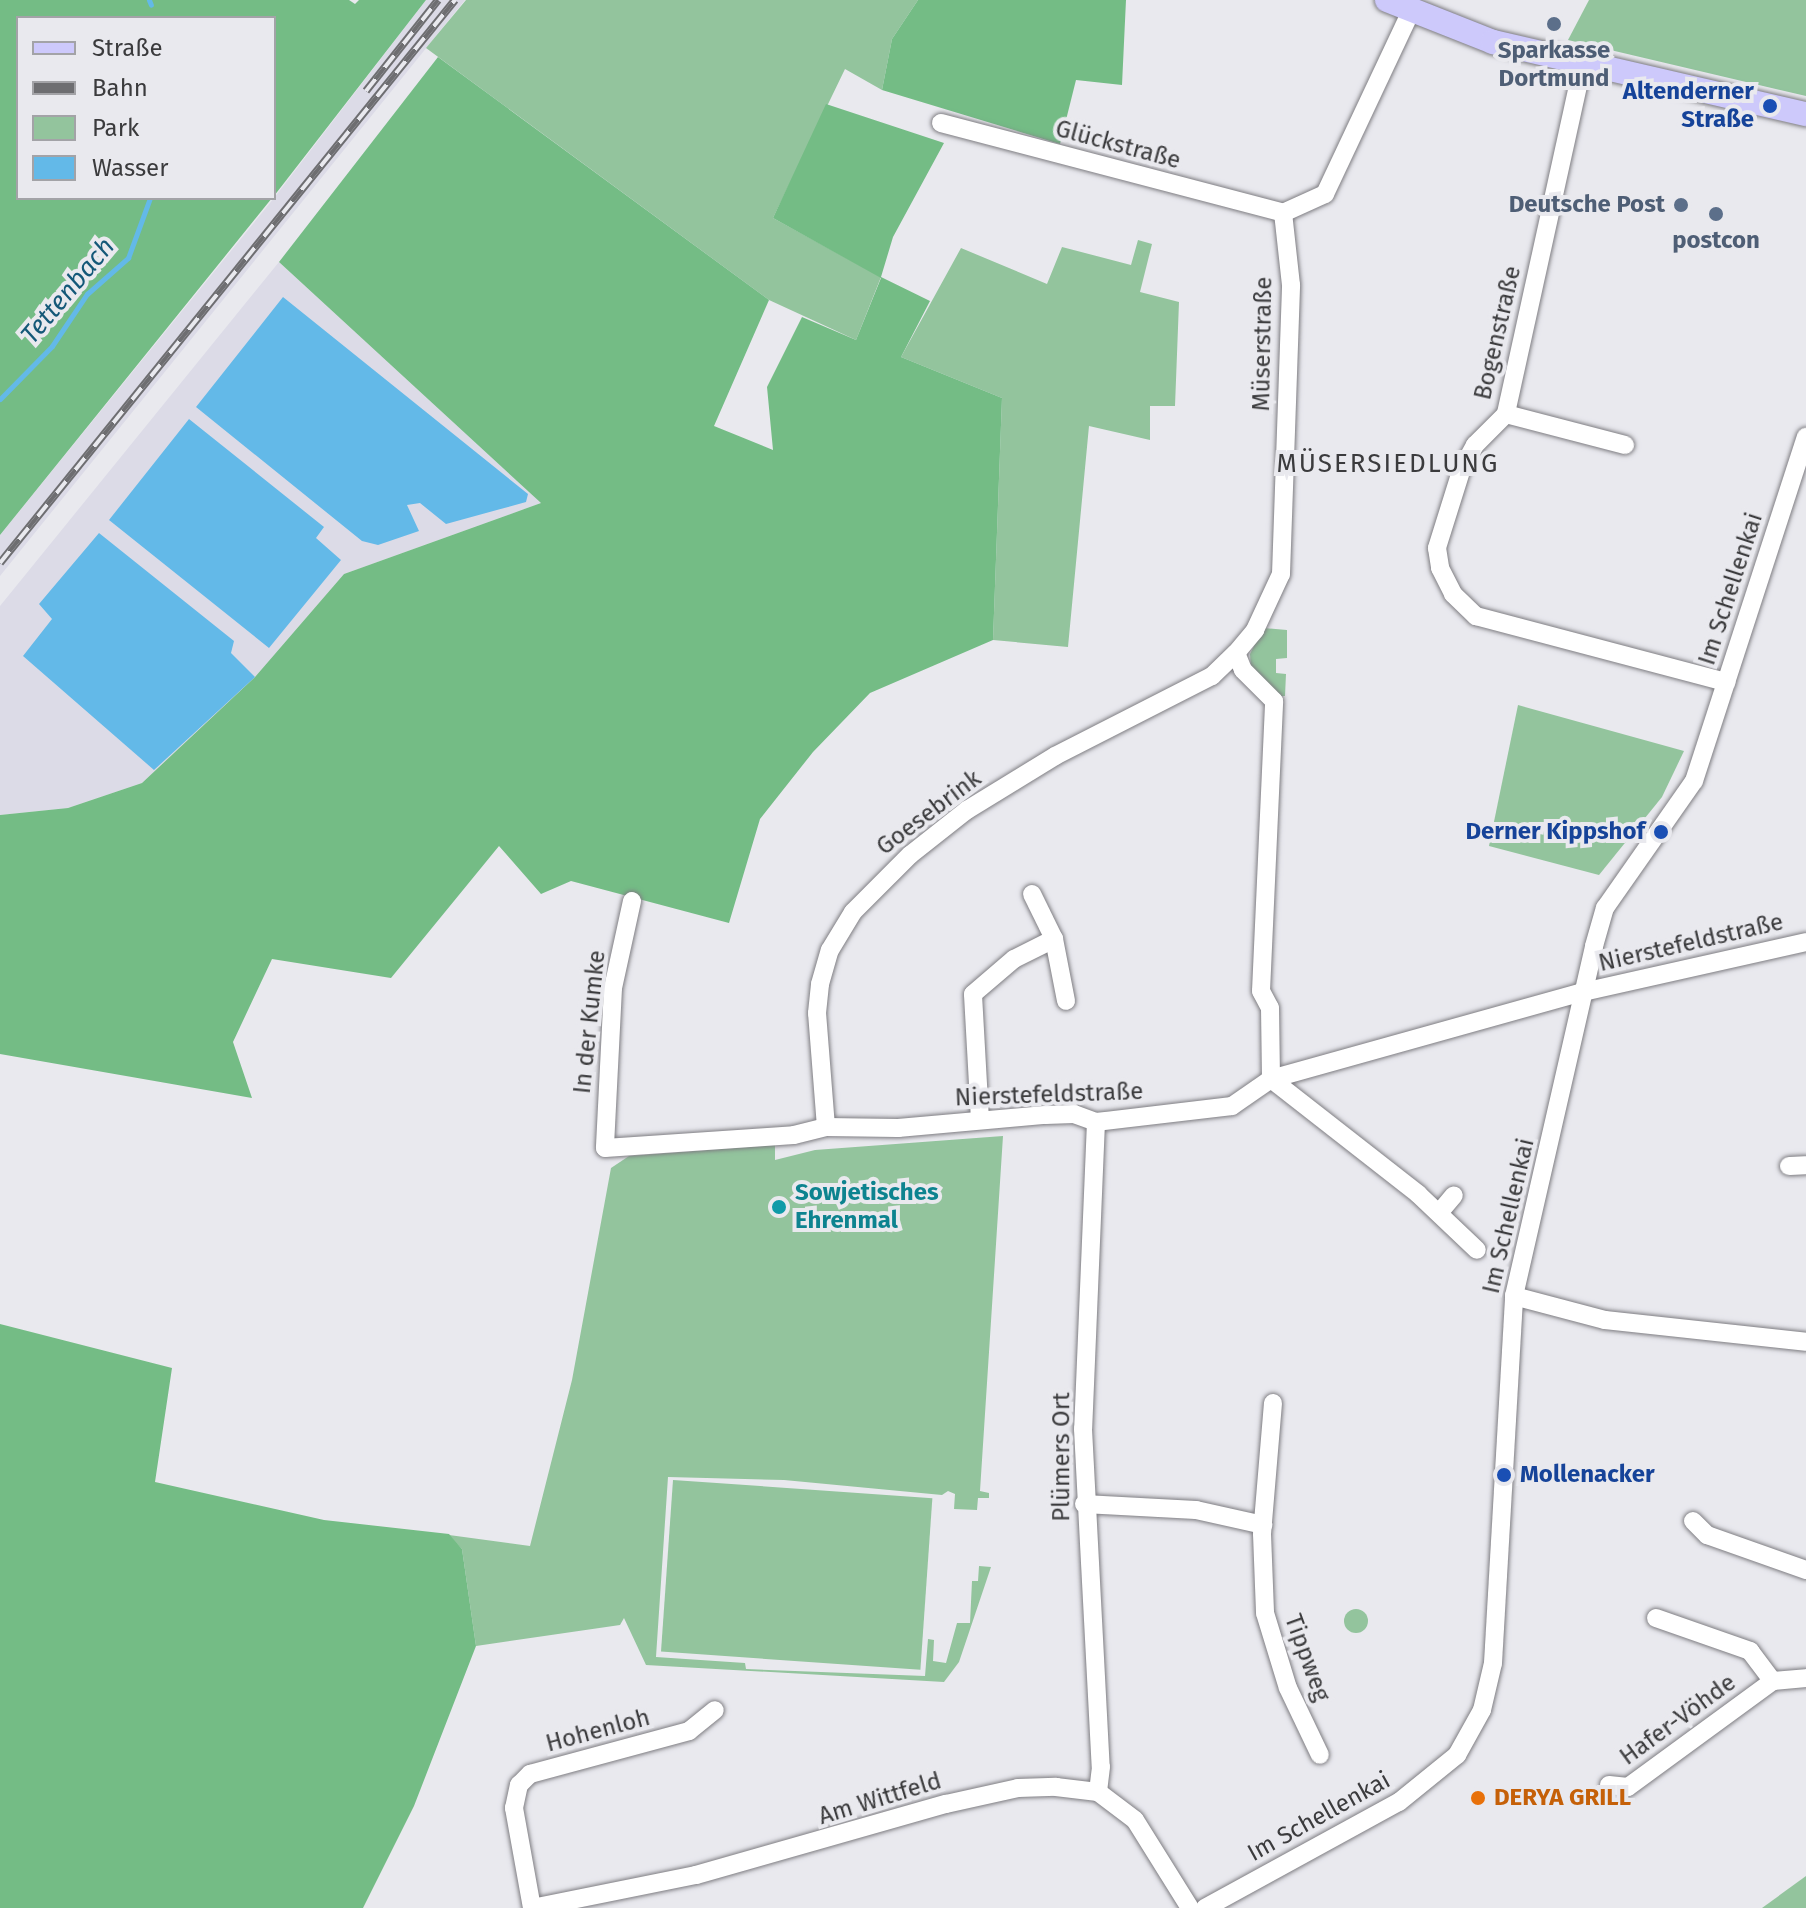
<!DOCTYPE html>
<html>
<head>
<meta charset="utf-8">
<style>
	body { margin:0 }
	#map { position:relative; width:1806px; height:1908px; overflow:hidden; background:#e9e9ee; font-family:"Fira Sans",sans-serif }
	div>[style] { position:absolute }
	.built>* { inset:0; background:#dcdbe7 }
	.green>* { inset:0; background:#93c49d; transform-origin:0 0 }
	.round { border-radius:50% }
	.forest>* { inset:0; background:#74bc85 }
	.water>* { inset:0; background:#63b9e8 }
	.stream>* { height:5px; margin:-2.5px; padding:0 2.5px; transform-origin:2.5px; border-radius:2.5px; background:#63b9e8 }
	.roads { filter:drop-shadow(0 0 2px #7e7d82) drop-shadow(0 0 2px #7e7d82) }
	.minor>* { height:18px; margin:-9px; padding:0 9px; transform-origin:9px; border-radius:9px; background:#fff }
	.major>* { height:24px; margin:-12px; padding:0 12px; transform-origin:12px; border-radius:12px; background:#cdc9fb }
	.rail>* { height:8px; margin-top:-4px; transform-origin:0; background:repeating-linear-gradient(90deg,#e9e9ee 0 15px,#6e6e71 0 30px); box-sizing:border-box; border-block:2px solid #6e6e71 }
	.dots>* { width:22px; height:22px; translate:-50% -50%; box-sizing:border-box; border:4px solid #e9e9ee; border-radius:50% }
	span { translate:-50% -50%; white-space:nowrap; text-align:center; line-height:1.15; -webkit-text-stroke:8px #e9e9ee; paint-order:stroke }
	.service-label { font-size:24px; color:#4e5e75; font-weight:700 }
	.right { translate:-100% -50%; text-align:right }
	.transit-label { font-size:24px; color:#164399; font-weight:700 }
	.left { translate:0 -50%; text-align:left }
	.street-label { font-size:24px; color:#3b3b3d }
	.culture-label { font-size:24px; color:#0d838f; font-weight:700 }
	.food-label { font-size:24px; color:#c56008; font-weight:700 }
	.water-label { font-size:26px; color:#145878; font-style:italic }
	.neighbourhood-label { font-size:26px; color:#3b3b3d; letter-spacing:2px }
	.legend { position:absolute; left:16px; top:16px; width:260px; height:184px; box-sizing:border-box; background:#e9e9ee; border:2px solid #a3a3a7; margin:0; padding:10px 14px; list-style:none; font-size:24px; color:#3b3b3d }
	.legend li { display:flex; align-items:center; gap:16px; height:40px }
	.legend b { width:40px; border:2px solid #a3a3a7 }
</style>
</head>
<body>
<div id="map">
	<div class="built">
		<div style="clip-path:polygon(426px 0,465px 0,0 576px,0 535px,274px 198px)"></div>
		<div style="clip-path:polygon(279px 262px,541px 503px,344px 574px,255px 677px,142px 783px,68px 808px,0 815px,0 606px)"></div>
	</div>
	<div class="green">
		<div style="clip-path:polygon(466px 0,918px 0,892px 39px,882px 90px,845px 69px,773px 218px,881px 277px,856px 340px,769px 300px,426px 48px)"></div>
		<div style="clip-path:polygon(1589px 0,1806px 0,1806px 96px,1568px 40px)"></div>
		<div style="clip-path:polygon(1138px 240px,1152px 244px,1140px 292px,1179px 302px,1175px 406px,1150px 406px,1150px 440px,1089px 426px,1068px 647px,993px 640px,1002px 398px,901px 357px,961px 248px,1047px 284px,1062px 247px,1131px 265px)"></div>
		<div style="clip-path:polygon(1263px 628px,1287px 630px,1287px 658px,1276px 659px,1276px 673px,1286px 674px,1285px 696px,1276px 696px,1251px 669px,1250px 654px)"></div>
		<div style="clip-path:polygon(1518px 705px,1684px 751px,1662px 797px,1599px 875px,1489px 846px)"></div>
		<div style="clip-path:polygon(1003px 1136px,980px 1491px,989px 1493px,989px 1498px,978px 1498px,977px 1510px,954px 1509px,955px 1494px,948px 1491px,942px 1495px,784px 1480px,668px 1477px,656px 1657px,745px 1663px,746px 1669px,925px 1676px,928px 1639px,934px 1640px,933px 1661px,946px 1663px,957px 1623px,970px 1623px,972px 1581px,978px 1581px,979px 1566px,991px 1567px,959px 1662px,944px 1682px,646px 1665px,624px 1618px,620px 1625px,476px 1646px,462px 1549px,449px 1535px,530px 1546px,572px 1380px,611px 1168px,629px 1156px,775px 1145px,775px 1160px,815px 1150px)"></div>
		<div style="left:673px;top:1480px;width:260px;height:172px;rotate:4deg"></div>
		<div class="round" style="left:1344px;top:1609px;width:24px;height:24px"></div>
		<div style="clip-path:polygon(1806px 1876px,1806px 1908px,1762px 1908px)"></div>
	</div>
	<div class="forest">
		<div style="clip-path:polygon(0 0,349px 0,355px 4px,359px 0,426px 0,274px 196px,274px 18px,18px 18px,18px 198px,272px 198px,0 535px)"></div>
		<div style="clip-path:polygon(918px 0,1126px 0,1122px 85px,1076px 80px,1060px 144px,882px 90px,892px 39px)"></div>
		<div style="clip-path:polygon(438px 57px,769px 300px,714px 426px,773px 450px,767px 387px,802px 317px,856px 340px,881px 278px,773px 218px,826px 104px,944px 143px,893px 237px,881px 277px,930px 301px,901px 357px,1002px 398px,993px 640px,870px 693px,813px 752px,760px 819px,729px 923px,571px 881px,541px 894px,499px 846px,391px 978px,272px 959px,233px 1042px,252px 1098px,0 1054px,0 815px,68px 808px,142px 783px,255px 677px,344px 574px,541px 503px,279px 262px)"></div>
		<div style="clip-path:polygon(0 1324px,172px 1368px,155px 1482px,324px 1520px,449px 1534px,462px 1549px,476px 1646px,414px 1806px,363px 1908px,0 1908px)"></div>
	</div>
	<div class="water">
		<div style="clip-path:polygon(283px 297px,528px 494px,526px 502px,446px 524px,420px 503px,407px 505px,419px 531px,378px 545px,362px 541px,196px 407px)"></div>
		<div style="clip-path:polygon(189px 419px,324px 527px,316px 538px,341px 560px,269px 648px,109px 520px)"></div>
		<div style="clip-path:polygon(99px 533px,234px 641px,231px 653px,255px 677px,154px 770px,23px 656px,52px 619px,39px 604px)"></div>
	</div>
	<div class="stream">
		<div style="left:149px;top:0;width:5px;rotate:68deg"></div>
		<div style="left:0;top:399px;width:74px;rotate:-45.5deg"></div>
		<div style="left:52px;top:346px;width:63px;rotate:-56.1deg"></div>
		<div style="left:87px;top:294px;width:55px;rotate:-41.3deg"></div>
		<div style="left:128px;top:258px;width:64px;rotate:-69.9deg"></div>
	</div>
	<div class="roads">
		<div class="minor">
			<div style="left:1583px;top:63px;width:359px;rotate:102.4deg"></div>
			<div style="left:1506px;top:414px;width:44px;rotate:135deg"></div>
			<div style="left:1475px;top:445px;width:26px;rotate:119deg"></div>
			<div style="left:1462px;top:468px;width:84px;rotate:107.4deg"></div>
			<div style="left:1437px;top:548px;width:20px;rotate:81deg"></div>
			<div style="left:1440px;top:568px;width:29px;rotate:63deg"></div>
			<div style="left:1453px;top:594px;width:32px;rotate:44deg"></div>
			<div style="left:1476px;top:616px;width:259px;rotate:14.8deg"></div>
			<div style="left:941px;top:123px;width:354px;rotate:14.7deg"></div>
			<div style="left:1283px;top:213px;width:46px;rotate:-24.3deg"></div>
			<div style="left:1325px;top:194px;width:200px;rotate:-64.8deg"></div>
			<div style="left:1506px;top:414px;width:123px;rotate:14.6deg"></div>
			<div style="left:1032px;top:894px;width:50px;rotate:63.9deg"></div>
			<div style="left:1054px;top:939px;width:63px;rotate:79deg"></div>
			<div style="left:632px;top:901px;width:89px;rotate:102.3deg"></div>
			<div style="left:613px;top:988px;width:160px;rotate:92.9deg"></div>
			<div style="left:605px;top:1148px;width:189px;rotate:-3.9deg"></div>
			<div style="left:794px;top:1135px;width:33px;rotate:-14deg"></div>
			<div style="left:826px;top:1127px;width:72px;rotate:0.8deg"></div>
			<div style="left:898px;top:1128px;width:148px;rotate:-5.1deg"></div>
			<div style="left:1045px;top:1115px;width:29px;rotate:-2deg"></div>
			<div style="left:1074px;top:1114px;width:23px;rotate:20deg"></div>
			<div style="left:1096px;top:1122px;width:137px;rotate:-6.7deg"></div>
			<div style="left:1232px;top:1106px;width:47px;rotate:-34.7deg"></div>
			<div style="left:1271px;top:1079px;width:324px;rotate:-15.6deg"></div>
			<div style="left:1583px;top:992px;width:229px;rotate:-12.6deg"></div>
			<div style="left:1271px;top:1079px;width:71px;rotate:-90.8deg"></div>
			<div style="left:1270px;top:1008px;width:19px;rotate:-118deg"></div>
			<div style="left:1261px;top:991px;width:290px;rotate:-87.4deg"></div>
			<div style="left:1274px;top:701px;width:44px;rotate:-135deg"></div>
			<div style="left:1243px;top:670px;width:18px;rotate:-112deg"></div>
			<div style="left:1236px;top:653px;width:30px;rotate:-50deg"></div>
			<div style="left:1255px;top:630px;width:62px;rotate:-65.1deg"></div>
			<div style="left:1281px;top:574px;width:289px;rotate:-88deg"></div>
			<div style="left:1291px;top:285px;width:72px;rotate:-96.3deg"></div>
			<div style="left:1271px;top:1079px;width:187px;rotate:38deg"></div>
			<div style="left:1418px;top:1194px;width:81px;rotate:43.5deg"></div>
			<div style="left:980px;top:1120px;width:126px;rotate:-93.2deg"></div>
			<div style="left:973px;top:994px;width:54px;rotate:-40.5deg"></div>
			<div style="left:1014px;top:959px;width:45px;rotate:-26.6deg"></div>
			<div style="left:1096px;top:1122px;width:307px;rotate:92.4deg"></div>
			<div style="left:1083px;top:1429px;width:338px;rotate:87deg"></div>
			<div style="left:1101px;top:1767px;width:25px;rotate:97deg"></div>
			<div style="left:826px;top:1127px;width:114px;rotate:-94.5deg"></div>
			<div style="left:817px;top:1013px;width:29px;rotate:-84deg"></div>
			<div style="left:820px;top:984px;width:35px;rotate:-74deg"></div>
			<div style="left:830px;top:950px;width:44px;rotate:-58.8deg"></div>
			<div style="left:853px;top:912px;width:81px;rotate:-45deg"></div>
			<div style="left:910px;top:855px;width:73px;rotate:-38.3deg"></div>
			<div style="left:967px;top:810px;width:103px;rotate:-31.5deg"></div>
			<div style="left:1055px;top:756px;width:176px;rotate:-27deg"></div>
			<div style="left:1212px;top:676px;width:33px;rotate:-44deg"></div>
			<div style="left:1789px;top:1166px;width:17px;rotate:-3deg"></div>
			<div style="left:1439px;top:1213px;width:23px;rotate:-50deg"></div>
			<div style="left:1514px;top:1296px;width:94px;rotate:14.8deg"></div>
			<div style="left:1605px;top:1320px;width:202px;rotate:6.2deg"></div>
			<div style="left:1273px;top:1403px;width:131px;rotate:94.8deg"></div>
			<div style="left:1262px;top:1534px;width:79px;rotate:87.8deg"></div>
			<div style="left:1265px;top:1613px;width:78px;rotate:73deg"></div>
			<div style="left:1288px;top:1688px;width:74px;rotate:64.5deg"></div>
			<div style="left:1084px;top:1504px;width:112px;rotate:3.1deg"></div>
			<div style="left:1196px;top:1510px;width:69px;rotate:12.6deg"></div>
			<div style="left:1693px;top:1521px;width:20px;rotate:45deg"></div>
			<div style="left:1707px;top:1535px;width:105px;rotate:19.5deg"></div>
			<div style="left:1656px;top:1618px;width:100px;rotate:19.3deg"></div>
			<div style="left:1750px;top:1651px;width:38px;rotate:53deg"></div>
			<div style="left:1609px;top:1785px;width:19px;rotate:6deg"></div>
			<div style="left:1628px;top:1787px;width:180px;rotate:-36.2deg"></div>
			<div style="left:1773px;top:1681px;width:33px;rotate:-5deg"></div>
			<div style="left:532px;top:1908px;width:167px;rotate:-11.4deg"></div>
			<div style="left:696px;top:1875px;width:260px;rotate:-15.9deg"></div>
			<div style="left:946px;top:1804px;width:74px;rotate:-12.5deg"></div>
			<div style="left:1018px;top:1788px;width:38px;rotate:-2deg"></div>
			<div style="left:1056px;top:1787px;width:42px;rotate:6.8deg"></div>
			<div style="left:1098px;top:1792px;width:46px;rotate:37.1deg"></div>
			<div style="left:1135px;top:1820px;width:104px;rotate:58deg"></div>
			<div style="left:532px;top:1908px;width:102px;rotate:-100.2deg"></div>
			<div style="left:514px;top:1808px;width:24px;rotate:-78deg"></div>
			<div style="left:519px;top:1785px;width:16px;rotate:-45deg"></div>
			<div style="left:530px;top:1774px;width:165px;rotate:-15.1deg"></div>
			<div style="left:689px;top:1731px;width:33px;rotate:-39deg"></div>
			<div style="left:1205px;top:1908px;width:221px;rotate:-28.7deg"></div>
			<div style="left:1399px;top:1802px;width:75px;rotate:-39deg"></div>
			<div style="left:1457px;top:1755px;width:51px;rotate:-60.9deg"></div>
			<div style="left:1482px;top:1710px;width:48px;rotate:-76.8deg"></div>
			<div style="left:1493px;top:1663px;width:368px;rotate:-86.7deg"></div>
			<div style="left:1514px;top:1296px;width:359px;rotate:-77.1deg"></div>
			<div style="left:1594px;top:946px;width:40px;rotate:-74deg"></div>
			<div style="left:1605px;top:908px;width:155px;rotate:-55deg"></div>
			<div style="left:1694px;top:781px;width:362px;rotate:-72deg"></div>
		</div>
		<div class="major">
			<div style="left:1387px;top:0;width:114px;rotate:21.6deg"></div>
			<div style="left:1493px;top:42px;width:321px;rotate:13deg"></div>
		</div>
	</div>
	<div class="rail">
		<div style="left:366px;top:91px;width:116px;rotate:-51.6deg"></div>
		<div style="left:0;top:563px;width:724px;rotate:-51.06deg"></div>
	</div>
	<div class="dots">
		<div style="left:1554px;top:24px;background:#5c6f8a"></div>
		<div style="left:1770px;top:106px;background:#1a4fb4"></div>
		<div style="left:1681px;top:205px;background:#5c6f8a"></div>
		<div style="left:1716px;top:214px;background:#5c6f8a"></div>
		<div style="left:1661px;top:832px;background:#1a4fb4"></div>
		<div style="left:779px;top:1207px;background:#0f9aa8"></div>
		<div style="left:1504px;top:1475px;background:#1a4fb4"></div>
		<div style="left:1478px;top:1798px;background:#e8710a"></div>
	</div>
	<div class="service-label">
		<span style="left:1554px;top:65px">Sparkasse<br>Dortmund</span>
		<span class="right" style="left:1665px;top:205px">Deutsche Post</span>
		<span style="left:1716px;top:241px">postcon</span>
	</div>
	<div class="transit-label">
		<span class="right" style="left:1754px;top:106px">Altenderner<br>Straße</span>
		<span class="right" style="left:1645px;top:832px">Derner Kippshof</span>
		<span class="left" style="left:1520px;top:1475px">Mollenacker</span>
	</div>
	<div class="street-label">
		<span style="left:1118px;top:145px;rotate:15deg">Glückstraße</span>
		<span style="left:1498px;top:333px;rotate:-77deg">Bogenstraße</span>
		<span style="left:1263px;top:344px;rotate:-89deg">Müserstraße</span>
		<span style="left:1731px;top:589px;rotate:-72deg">Im Schellenkai</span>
		<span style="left:929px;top:813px;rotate:-37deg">Goesebrink</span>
		<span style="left:1691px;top:943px;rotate:-13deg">Nierstefeldstraße</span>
		<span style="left:590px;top:1022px;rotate:-84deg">In der Kumke</span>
		<span style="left:1049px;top:1095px;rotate:-2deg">Nierstefeldstraße</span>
		<span style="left:1509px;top:1216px;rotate:-77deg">Im Schellenkai</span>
		<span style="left:1062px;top:1457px;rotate:-90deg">Plümers Ort</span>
		<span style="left:1307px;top:1658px;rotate:70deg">Tippweg</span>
		<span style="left:1678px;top:1720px;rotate:-36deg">Hafer-Vöhde</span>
		<span style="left:598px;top:1731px;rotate:-15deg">Hohenloh</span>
		<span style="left:880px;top:1799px;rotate:-17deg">Am Wittfeld</span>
		<span style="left:1319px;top:1817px;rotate:-29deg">Im Schellenkai</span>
	</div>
	<div class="culture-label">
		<span class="left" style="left:795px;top:1207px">Sowjetisches<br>Ehrenmal</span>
	</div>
	<div class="food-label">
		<span class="left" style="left:1494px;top:1798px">DERYA GRILL</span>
	</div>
	<div class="water-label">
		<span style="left:68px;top:291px;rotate:-50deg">Tettenbach</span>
	</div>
	<div class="neighbourhood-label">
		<span style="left:1388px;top:464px">MÜSERSIEDLUNG</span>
	</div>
	<ul class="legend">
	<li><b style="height:10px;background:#cdc9fb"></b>Straße</li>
	<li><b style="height:10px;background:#6e6e71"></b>Bahn</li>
	<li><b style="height:22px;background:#93c49d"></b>Park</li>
	<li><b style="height:22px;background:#63b9e8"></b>Wasser</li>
	</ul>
</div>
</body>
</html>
